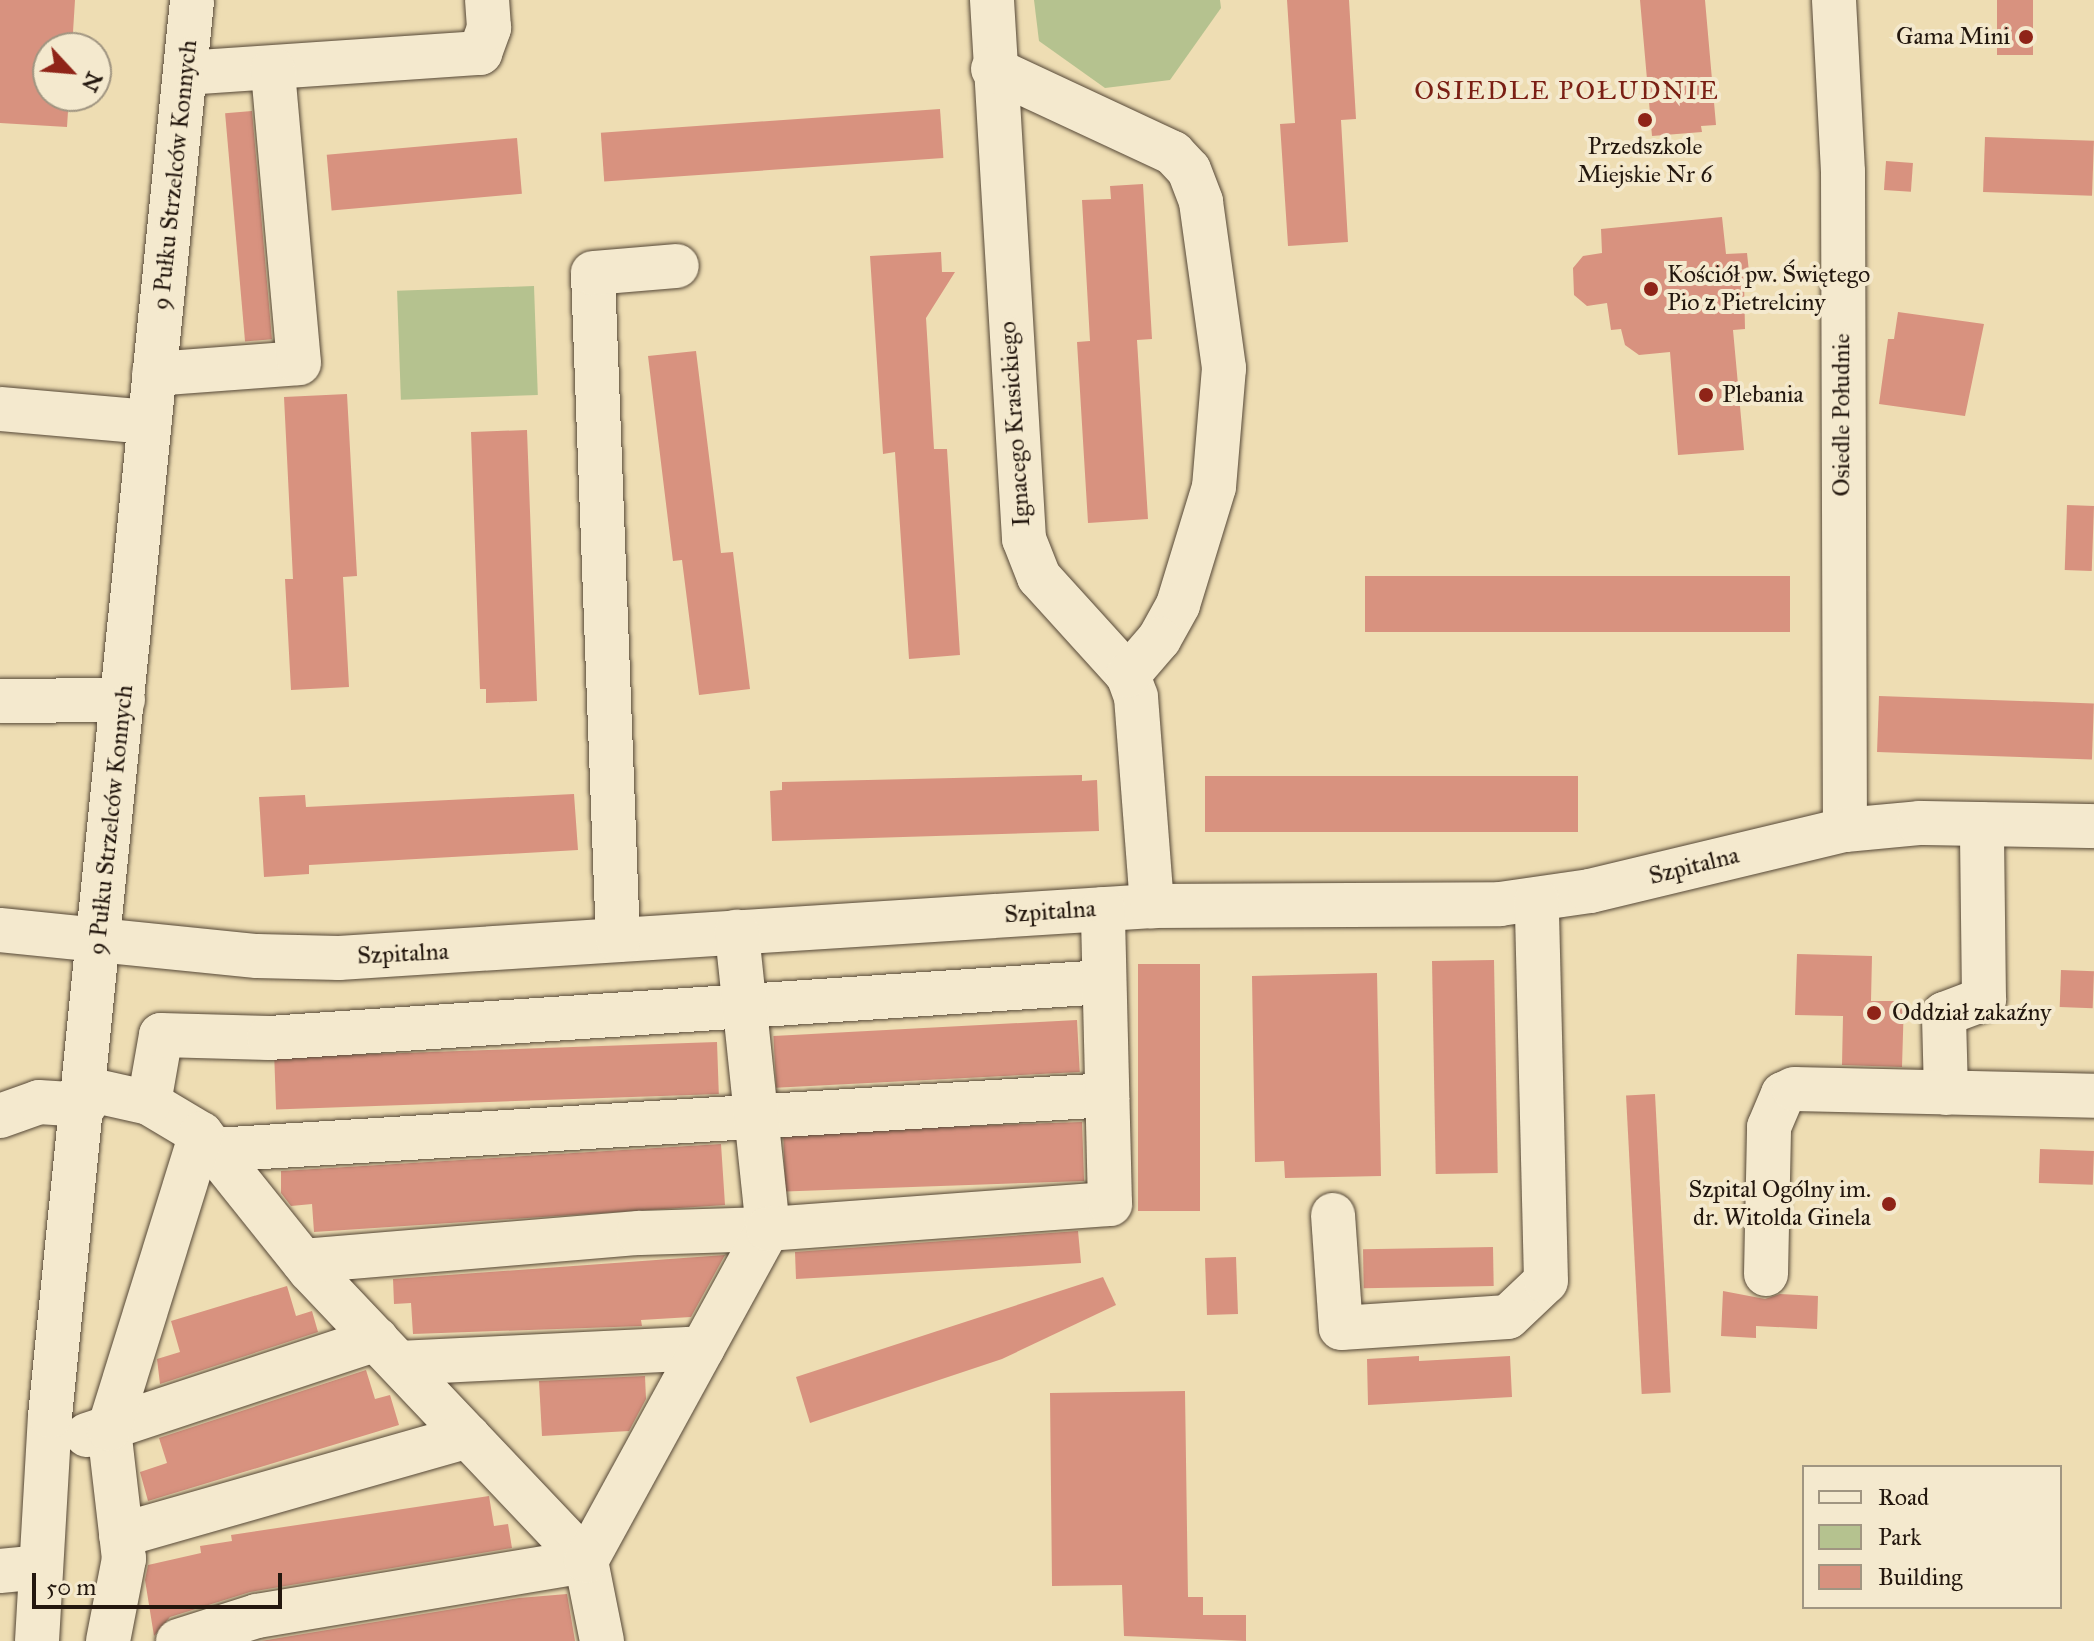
<!DOCTYPE html>
<html>
<head>
<meta charset="utf-8">
<style>
	body { margin:0 }
	#map { position:relative; width:2094px; height:1641px; overflow:hidden; background:#eeddb3; font-family:"IM FELL Great Primer",serif }
	div>[style] { position:absolute }
	.green>* { inset:0; background:#b5c28f; transform-origin:0 0 }
	.building>* { inset:0; background:#d8927f; transform-origin:0 0 }
	.roads { filter:drop-shadow(0 0 2px #564837) drop-shadow(0 0 2px #564837) }
	.minor>* { height:44px; margin:-22px; padding:0 22px; transform-origin:22px; border-radius:22px; background:#f4e9ce }
	.dots>* { width:22px; height:22px; translate:-50% -50%; box-sizing:border-box; border:4px solid #f4e9ce; border-radius:50% }
	span { translate:-50% -50%; white-space:nowrap; text-align:center; line-height:1.15; -webkit-text-stroke:8px #f4e9ce; paint-order:stroke }
	.poi-label { font-size:24px; color:#23170e }
	.right { translate:-100% -50%; text-align:right }
	.left { translate:0 -50%; text-align:left }
	.street-label { font-size:24px; color:#23170e }
	.neighbourhood-label { font-size:26px; color:#7a1f14; letter-spacing:2px }
	.legend { position:absolute; left:1802px; top:1465px; width:260px; height:144px; box-sizing:border-box; background:#f4e9ce; border:2px solid #a09581; margin:0; padding:10px 14px; list-style:none; font-size:24px; color:#23170e }
	.legend li { display:flex; align-items:center; gap:16px; height:40px }
	.legend b { width:40px; border:2px solid #a09581 }
	.north { position:absolute; left:32px; top:32px; width:80px; height:80px; box-sizing:border-box; background:#f4e9ce; border:2px solid #a09581; border-radius:50%; rotate:116deg; font-size:22px; font-weight:700; line-height:32px; text-align:center; color:#23170e }
	.north::after { content:''; display:block; margin:auto; width:28px; height:36px; background:#8f2418; clip-path:polygon(50% 0,100% 100%,50% 72%,0 100%) }
	.scale { position:absolute; left:32px; top:1573px; width:250px; height:36px; box-sizing:border-box; border:4px solid #23170e; border-top:0; padding-left:10px; font-size:24px; line-height:28px; white-space:nowrap; color:#23170e; -webkit-text-stroke:6px #f4e9ce; paint-order:stroke }
</style>
</head>
<body>
<div id="map">
	<div class="green">
		<div style="clip-path:polygon(1034px 0,1220px 0,1221px 8px,1170px 80px,1105px 88px,1039px 41px)"></div>
		<div style="left:534px;top:286px;width:109px;height:137px;rotate:88deg"></div>
	</div>
	<div class="building">
		<div style="clip-path:polygon(0 0,75px 0,72px 48px,48px 48px,48px 96px,69px 96px,67px 127px,0 123px)"></div>
		<div style="clip-path:polygon(1287px 0,1349px 0,1356px 119px,1341px 120px,1348px 242px,1288px 246px,1280px 124px,1295px 123px)"></div>
		<div style="clip-path:polygon(1640px 0,1705px 0,1716px 125px,1701px 126px,1702px 132px,1652px 136px)"></div>
		<div style="left:1997px;top:0;width:36px;height:55px"></div>
		<div style="left:940px;top:109px;width:49px;height:340px;rotate:86deg"></div>
		<div style="left:252px;top:111px;width:229px;height:27px;rotate:85deg"></div>
		<div style="left:1985px;top:137px;width:109px;height:55px;rotate:2deg"></div>
		<div style="left:517px;top:138px;width:56px;height:191px;rotate:85deg"></div>
		<div style="left:1886px;top:161px;width:27px;height:29px;rotate:4deg"></div>
		<div style="clip-path:polygon(1143px 184px,1152px 339px,1137px 340px,1148px 519px,1088px 523px,1077px 342px,1090px 341px,1082px 200px,1111px 199px,1110px 186px)"></div>
		<div style="clip-path:polygon(1722px 217px,1726px 254px,1747px 253px,1750px 281px,1744px 281px,1745px 329px,1733px 330px,1744px 450px,1678px 455px,1670px 352px,1639px 355px,1625px 345px,1621px 329px,1611px 330px,1607px 303px,1587px 306px,1574px 295px,1573px 268px,1583px 256px,1602px 253px,1601px 229px)"></div>
		<div style="clip-path:polygon(941px 252px,942px 272px,955px 272px,926px 318px,934px 449px,947px 449px,960px 655px,909px 659px,895px 452px,883px 454px,870px 256px)"></div>
		<div style="clip-path:polygon(1898px 312px,1984px 324px,1965px 416px,1879px 404px,1888px 339px,1894px 339px)"></div>
		<div style="clip-path:polygon(696px 351px,721px 553px,733px 552px,750px 689px,699px 695px,682px 560px,673px 561px,648px 356px)"></div>
		<div style="clip-path:polygon(347px 394px,357px 576px,343px 577px,349px 687px,291px 690px,285px 579px,293px 579px,284px 397px)"></div>
		<div style="clip-path:polygon(527px 430px,537px 701px,486px 703px,486px 689px,480px 689px,471px 432px)"></div>
		<div style="left:2067px;top:505px;width:27px;height:65px;rotate:2deg"></div>
		<div style="left:1365px;top:576px;width:425px;height:56px"></div>
		<div style="left:1879px;top:696px;width:215px;height:56px;rotate:2deg"></div>
		<div style="clip-path:polygon(1082px 775px,1082px 781px,1097px 780px,1099px 831px,772px 841px,770px 791px,782px 790px,782px 782px)"></div>
		<div style="left:1205px;top:776px;width:373px;height:56px"></div>
		<div style="clip-path:polygon(574px 794px,578px 850px,309px 865px,309px 874px,264px 877px,259px 797px,305px 795px,306px 807px)"></div>
		<div style="clip-path:polygon(1797px 954px,1872px 956px,1871px 1001px,1904px 1001px,1902px 1067px,1842px 1065px,1843px 1016px,1795px 1015px)"></div>
		<div style="left:1494px;top:960px;width:213px;height:62px;rotate:89deg"></div>
		<div style="left:1200px;top:964px;width:247px;height:62px;rotate:90deg"></div>
		<div style="left:2061px;top:970px;width:33px;height:37px;rotate:2deg"></div>
		<div style="clip-path:polygon(1377px 973px,1381px 1176px,1285px 1178px,1284px 1161px,1255px 1162px,1252px 976px)"></div>
		<div style="left:1077px;top:1020px;width:52px;height:304px;rotate:87deg"></div>
		<div style="left:717px;top:1042px;width:52px;height:443px;rotate:88deg"></div>
		<div style="left:1655px;top:1094px;width:299px;height:29px;rotate:87deg"></div>
		<div style="left:1082px;top:1122px;width:59px;height:299px;rotate:88deg"></div>
		<div style="clip-path:polygon(721px 1144px,725px 1205px,314px 1232px,312px 1204px,291px 1206px,281px 1193px,281px 1171px)"></div>
		<div style="left:2040px;top:1149px;width:54px;height:34px;rotate:2deg"></div>
		<div style="clip-path:polygon(1078px 1231px,1081px 1263px,796px 1279px,795px 1252px)"></div>
		<div style="left:1493px;top:1247px;width:39px;height:130px;rotate:89deg"></div>
		<div style="clip-path:polygon(725px 1255px,691px 1317px,641px 1320px,642px 1326px,413px 1334px,411px 1303px,394px 1304px,393px 1279px)"></div>
		<div style="left:1236px;top:1257px;width:57px;height:31px;rotate:88deg"></div>
		<div style="clip-path:polygon(1103px 1277px,1116px 1305px,1002px 1359px,810px 1423px,796px 1377px)"></div>
		<div style="clip-path:polygon(287px 1286px,296px 1316px,312px 1311px,318px 1332px,160px 1384px,157px 1359px,180px 1352px,171px 1321px)"></div>
		<div style="clip-path:polygon(1723px 1291px,1765px 1299px,1780px 1294px,1818px 1296px,1817px 1329px,1756px 1326px,1756px 1338px,1721px 1336px)"></div>
		<div style="clip-path:polygon(1419px 1356px,1419px 1361px,1510px 1356px,1512px 1397px,1368px 1405px,1367px 1359px)"></div>
		<div style="clip-path:polygon(366px 1370px,375px 1399px,390px 1395px,399px 1425px,148px 1501px,140px 1472px,167px 1463px,159px 1438px)"></div>
		<div style="clip-path:polygon(645px 1376px,646px 1399px,629px 1431px,542px 1436px,539px 1381px)"></div>
		<div style="clip-path:polygon(1185px 1391px,1188px 1597px,1203px 1597px,1203px 1615px,1246px 1615px,1246px 1641px,1124px 1636px,1122px 1585px,1052px 1586px,1050px 1393px)"></div>
		<div style="clip-path:polygon(489px 1496px,494px 1526px,508px 1524px,512px 1548px,250px 1592px,170px 1617px,154px 1636px,145px 1580px,148px 1565px,201px 1553px,200px 1546px,232px 1541px,231px 1535px)"></div>
		<div style="clip-path:polygon(567px 1594px,575px 1641px,261px 1641px,519px 1598px)"></div>
	</div>
	<div class="roads">
		<div class="minor">
			<div style="left:992px;top:0;width:540px;rotate:86.6deg"></div>
			<div style="left:1024px;top:539px;width:41px;rotate:68.5deg"></div>
			<div style="left:1039px;top:577px;width:132px;rotate:47.8deg"></div>
			<div style="left:1128px;top:675px;width:23px;rotate:70deg"></div>
			<div style="left:1136px;top:697px;width:210px;rotate:85.6deg"></div>
			<div style="left:1834px;top:0;width:172px;rotate:87deg"></div>
			<div style="left:1843px;top:172px;width:658px;rotate:89.83deg"></div>
			<div style="left:993px;top:69px;width:199px;rotate:25deg"></div>
			<div style="left:1173px;top:153px;width:23px;rotate:47deg"></div>
			<div style="left:1189px;top:170px;width:34px;rotate:69deg"></div>
			<div style="left:1201px;top:202px;width:168px;rotate:82.1deg"></div>
			<div style="left:1224px;top:368px;width:119px;rotate:94.8deg"></div>
			<div style="left:1214px;top:487px;width:123px;rotate:107deg"></div>
			<div style="left:1178px;top:605px;width:39px;rotate:119deg"></div>
			<div style="left:1159px;top:639px;width:48px;rotate:130.7deg"></div>
			<div style="left:185px;top:73px;width:296px;rotate:-3.9deg"></div>
			<div style="left:480px;top:53px;width:27px;rotate:-70deg"></div>
			<div style="left:489px;top:28px;width:28px;rotate:-94deg"></div>
			<div style="left:154px;top:374px;width:145px;rotate:-4.3deg"></div>
			<div style="left:299px;top:363px;width:295px;rotate:-95.1deg"></div>
			<div style="left:0;top:409px;width:150px;rotate:5deg"></div>
			<div style="left:0;top:701px;width:123px;rotate:-0.5deg"></div>
			<div style="left:0;top:930px;width:258px;rotate:5.8deg"></div>
			<div style="left:257px;top:956px;width:82px;rotate:1.4deg"></div>
			<div style="left:339px;top:958px;width:815px;rotate:-3.66deg"></div>
			<div style="left:1152px;top:906px;width:348px;rotate:-0.3deg"></div>
			<div style="left:1500px;top:904px;width:91px;rotate:-8.2deg"></div>
			<div style="left:1590px;top:891px;width:262px;rotate:-13.5deg"></div>
			<div style="left:1845px;top:830px;width:74px;rotate:-5.4deg"></div>
			<div style="left:1919px;top:823px;width:175px;rotate:1deg"></div>
			<div style="left:618px;top:940px;width:667px;rotate:-92.15deg"></div>
			<div style="left:593px;top:273px;width:84px;rotate:-4.8deg"></div>
			<div style="left:87px;top:1089px;width:64px;rotate:12.7deg"></div>
			<div style="left:149px;top:1103px;width:61px;rotate:30.8deg"></div>
			<div style="left:201px;top:1134px;width:174px;rotate:51.3deg"></div>
			<div style="left:310px;top:1270px;width:401px;rotate:46.5deg"></div>
			<div style="left:1946px;top:1093px;width:79px;rotate:-91.5deg"></div>
			<div style="left:1944px;top:1014px;width:43px;rotate:-20.6deg"></div>
			<div style="left:1984px;top:999px;width:175px;rotate:-90.7deg"></div>
			<div style="left:149px;top:1103px;width:69px;rotate:-80deg"></div>
			<div style="left:161px;top:1035px;width:108px;rotate:1.6deg"></div>
			<div style="left:269px;top:1038px;width:837px;rotate:-3.84deg"></div>
			<div style="left:0;top:1116px;width:41px;rotate:-19.7deg"></div>
			<div style="left:39px;top:1102px;width:46px;rotate:3.7deg"></div>
			<div style="left:214px;top:1150px;width:895px;rotate:-3.52deg"></div>
			<div style="left:1333px;top:1215px;width:113px;rotate:86deg"></div>
			<div style="left:1341px;top:1328px;width:167px;rotate:-3.8deg"></div>
			<div style="left:1508px;top:1317px;width:52px;rotate:-43.5deg"></div>
			<div style="left:1546px;top:1281px;width:381px;rotate:-91.4deg"></div>
			<div style="left:303px;top:1261px;width:337px;rotate:-4.8deg"></div>
			<div style="left:639px;top:1233px;width:129px;rotate:-1.8deg"></div>
			<div style="left:768px;top:1229px;width:299px;rotate:-96deg"></div>
			<div style="left:1766px;top:1274px;width:147px;rotate:-88.8deg"></div>
			<div style="left:1769px;top:1127px;width:36px;rotate:-67deg"></div>
			<div style="left:1783px;top:1094px;width:12px;rotate:-24deg"></div>
			<div style="left:1794px;top:1089px;width:300px;rotate:1.3deg"></div>
			<div style="left:399px;top:1363px;width:304px;rotate:-2.8deg"></div>
			<div style="left:87px;top:1435px;width:305px;rotate:-18.3deg"></div>
			<div style="left:121px;top:1535px;width:361px;rotate:-15.9deg"></div>
			<div style="left:0;top:1571px;width:40px;rotate:-5.7deg"></div>
			<div style="left:37px;top:1641px;width:225px;rotate:-86.7deg"></div>
			<div style="left:50px;top:1416px;width:1423px;rotate:-84.27deg"></div>
			<div style="left:108px;top:1641px;width:84px;rotate:-79deg"></div>
			<div style="left:124px;top:1559px;width:131px;rotate:-96.6deg"></div>
			<div style="left:109px;top:1429px;width:309px;rotate:-72.7deg"></div>
			<div style="left:178px;top:1641px;width:83px;rotate:-17.6deg"></div>
			<div style="left:257px;top:1616px;width:334px;rotate:-9.5deg"></div>
			<div style="left:602px;top:1641px;width:82px;rotate:-101.3deg"></div>
			<div style="left:586px;top:1561px;width:379px;rotate:-61.3deg"></div>
			<div style="left:768px;top:1229px;width:343px;rotate:-4.2deg"></div>
			<div style="left:1110px;top:1204px;width:295px;rotate:-91.4deg"></div>
		</div>
	</div>
	<div class="dots">
		<div style="left:2026px;top:37px;background:#8f2418"></div>
		<div style="left:1645px;top:120px;background:#8f2418"></div>
		<div style="left:1651px;top:289px;background:#8f2418"></div>
		<div style="left:1706px;top:395px;background:#8f2418"></div>
		<div style="left:1874px;top:1013px;background:#8f2418"></div>
		<div style="left:1889px;top:1204px;background:#8f2418"></div>
	</div>
	<div class="poi-label">
		<span class="right" style="left:2010px;top:37px">Gama Mini</span>
		<span style="left:1645px;top:161px">Przedszkole<br>Miejskie Nr 6</span>
		<span class="left" style="left:1667px;top:289px">Kościół pw. Świętego<br>Pio z Pietrelciny</span>
		<span class="left" style="left:1722px;top:395px">Plebania</span>
		<span class="left" style="left:1892px;top:1013px">Oddział zakaźny</span>
		<span class="right" style="left:1871px;top:1204px">Szpital Ogólny im.<br>dr. Witolda Ginela</span>
	</div>
	<div class="street-label">
		<span style="left:175px;top:175px;rotate:-84deg">9 Pułku Strzelców Konnych</span>
		<span style="left:1842px;top:415px;rotate:-90deg">Osiedle Południe</span>
		<span style="left:1015px;top:424px;rotate:-94deg">Ignacego Krasickiego</span>
		<span style="left:111px;top:820px;rotate:-84deg">9 Pułku Strzelców Konnych</span>
		<span style="left:1694px;top:866px;rotate:-14deg">Szpitalna</span>
		<span style="left:1050px;top:912px;rotate:-4deg">Szpitalna</span>
		<span style="left:403px;top:954px;rotate:-3deg">Szpitalna</span>
	</div>
	<div class="neighbourhood-label">
		<span style="left:1567px;top:91px">OSIEDLE POŁUDNIE</span>
	</div>
	<ul class="legend">
	<li><b style="height:10px;background:#f4e9ce"></b>Road</li>
	<li><b style="height:22px;background:#b5c28f"></b>Park</li>
	<li><b style="height:22px;background:#d8927f"></b>Building</li>
	</ul>
	<div class="north">N</div>
	<div class="scale">50 m</div>
</div>
</body>
</html>
